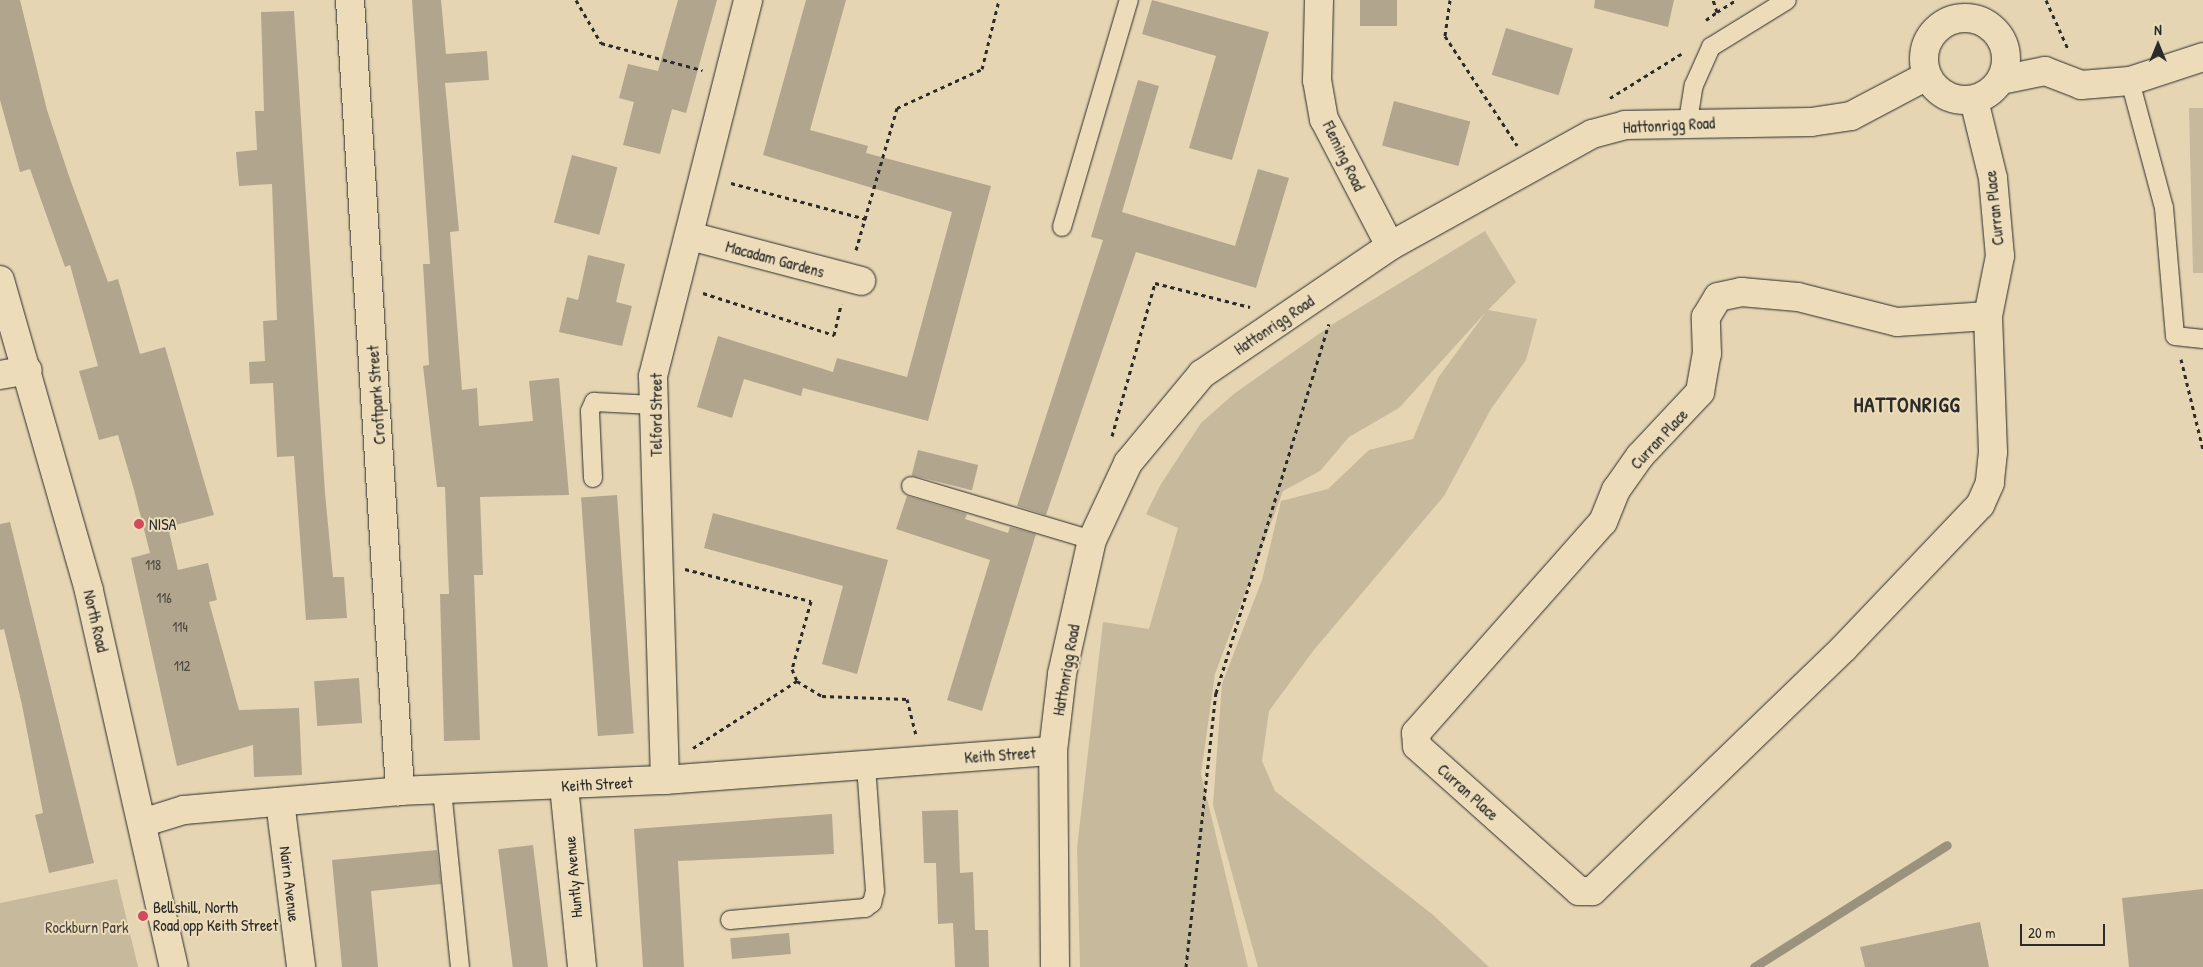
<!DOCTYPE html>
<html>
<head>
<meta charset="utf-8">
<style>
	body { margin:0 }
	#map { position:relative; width:2203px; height:967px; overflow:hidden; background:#e5d5b3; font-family:"Patrick Hand",sans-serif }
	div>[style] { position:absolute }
	.green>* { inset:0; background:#c7b99c }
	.stream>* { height:9px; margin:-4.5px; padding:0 4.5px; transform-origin:4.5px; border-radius:4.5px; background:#9b927d }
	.building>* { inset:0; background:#b1a58d; transform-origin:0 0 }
	.path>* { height:3px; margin-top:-1.5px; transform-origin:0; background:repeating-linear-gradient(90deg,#2b2b2b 0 4px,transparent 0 8px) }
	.roads { filter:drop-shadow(0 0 1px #2b2b2b) drop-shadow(0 0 1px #2b2b2b) }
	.lane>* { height:18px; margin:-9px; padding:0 9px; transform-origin:9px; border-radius:9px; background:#eddcb9 }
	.street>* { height:28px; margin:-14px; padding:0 14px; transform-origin:14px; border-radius:14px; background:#eddcb9 }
	.secondary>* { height:28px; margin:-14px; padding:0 14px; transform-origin:14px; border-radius:14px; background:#eddcb9 }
	.secondary>.ring { margin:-14px; padding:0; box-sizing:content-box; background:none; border:28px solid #eddcb9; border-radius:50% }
	.dots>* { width:14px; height:14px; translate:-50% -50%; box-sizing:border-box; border:2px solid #eddcb9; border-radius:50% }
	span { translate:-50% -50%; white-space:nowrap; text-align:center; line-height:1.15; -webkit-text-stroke:4px #eddcb9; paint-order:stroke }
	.number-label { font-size:14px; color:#4c4a44 }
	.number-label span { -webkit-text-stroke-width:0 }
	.street-label { font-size:16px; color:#2b2b2b }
	.poi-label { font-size:16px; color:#2b2b2b }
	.left { translate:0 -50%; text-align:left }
	.park-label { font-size:16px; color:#4a4742 }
	.district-label { font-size:21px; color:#2b2b2b; font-weight:700; letter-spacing:1px }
	.north { position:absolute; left:2133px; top:20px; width:50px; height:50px; -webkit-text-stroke:4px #eddcb9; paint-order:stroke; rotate:0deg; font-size:14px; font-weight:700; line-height:20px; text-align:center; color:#2b2b2b }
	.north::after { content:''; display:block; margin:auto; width:18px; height:22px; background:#2b2b2b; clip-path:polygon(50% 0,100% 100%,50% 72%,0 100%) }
	.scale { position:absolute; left:2020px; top:924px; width:85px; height:22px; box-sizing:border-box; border:2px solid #2b2b2b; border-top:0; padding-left:6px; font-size:15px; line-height:18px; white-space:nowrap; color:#2b2b2b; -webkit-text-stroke:4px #eddcb9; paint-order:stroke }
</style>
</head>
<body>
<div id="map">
	<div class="green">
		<div style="clip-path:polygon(2189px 108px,2203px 108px,2203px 273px,2193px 273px)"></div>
		<div style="clip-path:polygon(1485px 231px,1516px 282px,1488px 310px,1537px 319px,1526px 360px,1491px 409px,1444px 496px,1313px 651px,1269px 711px,1262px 761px,1275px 791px,1432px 914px,1489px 967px,1258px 967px,1213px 805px,1222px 684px,1262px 580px,1281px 501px,1328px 489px,1369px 450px,1413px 439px,1438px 378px,1486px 312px,1399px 408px,1349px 437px,1320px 471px,1283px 491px,1215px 674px,1201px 774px,1248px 967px,1080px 967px,1077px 848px,1103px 622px,1149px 629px,1178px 528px,1146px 514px,1161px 484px,1201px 423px,1235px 393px,1333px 324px)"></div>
		<div style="clip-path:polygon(117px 879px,138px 967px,0 967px,0 903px)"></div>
	</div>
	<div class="stream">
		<div style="left:1754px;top:967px;width:228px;rotate:-32.3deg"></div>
	</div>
	<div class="building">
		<div style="clip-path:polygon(0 0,20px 0,47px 110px,70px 179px,108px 282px,118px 279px,140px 354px,165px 347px,214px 515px,168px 527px,178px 570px,208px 563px,217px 600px,209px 602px,239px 710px,299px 708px,302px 775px,254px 777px,253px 745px,177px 766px,131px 558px,150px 553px,134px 490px,118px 435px,99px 440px,79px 371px,98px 366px,70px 265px,65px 267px,30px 169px,20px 172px,0 100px)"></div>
		<div style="clip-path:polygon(412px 0,441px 0,446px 54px,487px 51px,489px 80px,445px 83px,459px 231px,450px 232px,462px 390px,477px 388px,479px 426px,533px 421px,529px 381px,559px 378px,569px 495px,480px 497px,483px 575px,474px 575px,480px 740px,444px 741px,440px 594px,449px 594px,445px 487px,437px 487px,423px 366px,429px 365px,423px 264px,430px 264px)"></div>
		<div style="clip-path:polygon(678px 0,717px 0,686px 113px,672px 109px,660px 154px,623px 145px,634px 102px,619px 98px,628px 64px,658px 71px)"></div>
		<div style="clip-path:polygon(806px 0,846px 0,810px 130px,868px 146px,866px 153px,991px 186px,928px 421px,803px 388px,801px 396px,744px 379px,732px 418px,697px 407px,718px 336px,833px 372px,837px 358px,907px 377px,952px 212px,763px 155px)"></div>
		<div style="clip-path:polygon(1152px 0,1269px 32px,1232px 160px,1189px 148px,1216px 56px,1142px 34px)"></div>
		<div style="left:1360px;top:0;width:37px;height:26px"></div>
		<div style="clip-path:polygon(1595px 0,1674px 0,1668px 27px,1594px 8px)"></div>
		<div style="clip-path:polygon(294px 11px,325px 493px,333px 577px,344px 577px,347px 618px,306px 620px,294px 456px,277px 457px,273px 383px,250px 384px,249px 362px,265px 361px,263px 321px,277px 320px,272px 184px,239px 186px,236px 152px,257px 150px,255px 111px,264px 111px,261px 12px)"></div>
		<div style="left:1506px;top:28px;width:70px;height:49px;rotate:17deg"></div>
		<div style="clip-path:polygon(1138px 80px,1159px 86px,1122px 212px,1235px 246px,1258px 169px,1289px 178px,1256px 288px,1136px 252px,1046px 515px,1017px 506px,1103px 240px,1091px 237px)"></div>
		<div style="left:1394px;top:101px;width:79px;height:46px;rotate:15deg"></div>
		<div style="left:572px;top:155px;width:47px;height:70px;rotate:15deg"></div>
		<div style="clip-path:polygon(588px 255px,625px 264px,616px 302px,632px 306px,622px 346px,559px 332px,567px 297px,578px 300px)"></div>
		<div style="left:918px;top:450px;width:62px;height:26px;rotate:14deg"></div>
		<div style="left:617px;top:495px;width:239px;height:36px;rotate:86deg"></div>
		<div style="clip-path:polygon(907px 496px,967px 514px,965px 519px,1008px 533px,1010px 527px,1036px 534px,982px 711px,947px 700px,990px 560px,896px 529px)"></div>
		<div style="clip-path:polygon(713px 513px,888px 560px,857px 674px,822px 664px,843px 586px,704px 548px)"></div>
		<div style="clip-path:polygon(10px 522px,94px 863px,49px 873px,35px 815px,43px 813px,22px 705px,4px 629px,0 630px,0 524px)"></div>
		<div style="left:359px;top:678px;width:45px;height:45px;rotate:86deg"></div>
		<div style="clip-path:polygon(958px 810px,960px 873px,973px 872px,975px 930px,988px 930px,989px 967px,955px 967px,953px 923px,938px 924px,936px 863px,924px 863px,922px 811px)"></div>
		<div style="clip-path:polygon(832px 814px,834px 854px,678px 861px,684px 967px,643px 967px,634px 829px)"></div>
		<div style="left:533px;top:845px;width:123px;height:35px;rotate:83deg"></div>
		<div style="clip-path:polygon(437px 850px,441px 884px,371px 891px,378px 967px,342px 967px,332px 860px)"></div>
		<div style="clip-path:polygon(2203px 889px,2203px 967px,2129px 967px,2122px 898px)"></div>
		<div style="clip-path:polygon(1980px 922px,1989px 967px,1865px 967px,1860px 947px)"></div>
		<div style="left:789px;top:933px;width:21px;height:59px;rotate:85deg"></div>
	</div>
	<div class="path">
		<div style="left:576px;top:0;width:50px;rotate:59.8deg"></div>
		<div style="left:601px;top:43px;width:105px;rotate:15deg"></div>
		<div style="left:1450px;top:0;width:36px;rotate:98deg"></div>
		<div style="left:1445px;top:36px;width:131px;rotate:56.6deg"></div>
		<div style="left:2046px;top:0;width:54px;rotate:65.8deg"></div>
		<div style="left:1717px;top:12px;width:22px;rotate:-32deg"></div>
		<div style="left:1706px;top:20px;width:14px;rotate:-36deg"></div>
		<div style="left:1717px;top:12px;width:13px;rotate:-108deg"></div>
		<div style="left:1610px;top:98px;width:84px;rotate:-31.8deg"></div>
		<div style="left:731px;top:183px;width:140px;rotate:14.9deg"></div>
		<div style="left:856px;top:250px;width:148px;rotate:-73.9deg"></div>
		<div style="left:897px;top:108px;width:94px;rotate:-24.6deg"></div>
		<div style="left:982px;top:69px;width:71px;rotate:-76.2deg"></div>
		<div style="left:703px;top:293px;width:138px;rotate:17.8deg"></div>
		<div style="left:834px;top:335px;width:32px;rotate:-77deg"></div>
		<div style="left:2181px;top:359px;width:93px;rotate:76.3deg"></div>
		<div style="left:1112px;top:436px;width:159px;rotate:-74.3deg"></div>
		<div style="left:1155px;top:283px;width:98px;rotate:14.2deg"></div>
		<div style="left:685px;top:569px;width:130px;rotate:14.3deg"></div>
		<div style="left:811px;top:601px;width:71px;rotate:105.6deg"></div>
		<div style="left:792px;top:669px;width:13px;rotate:67deg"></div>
		<div style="left:797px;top:681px;width:29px;rotate:31deg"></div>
		<div style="left:822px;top:696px;width:85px;rotate:2deg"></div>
		<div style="left:907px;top:699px;width:36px;rotate:76deg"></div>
		<div style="left:693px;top:748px;width:124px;rotate:-32.8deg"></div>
		<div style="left:1186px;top:967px;width:276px;rotate:-83.8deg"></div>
		<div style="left:1216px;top:693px;width:386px;rotate:-73deg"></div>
	</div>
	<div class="roads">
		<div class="lane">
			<div style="left:2130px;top:81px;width:131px;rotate:75deg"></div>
			<div style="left:2164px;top:208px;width:128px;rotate:85.1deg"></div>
			<div style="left:2175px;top:336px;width:28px;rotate:6deg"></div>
			<div style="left:1688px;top:121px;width:36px;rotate:-81deg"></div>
			<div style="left:1694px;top:85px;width:42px;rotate:-65.9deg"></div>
			<div style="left:1711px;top:47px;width:89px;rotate:-31.7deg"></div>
			<div style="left:1062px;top:227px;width:237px;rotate:-73.6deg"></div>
			<div style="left:593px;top:478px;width:67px;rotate:-92.6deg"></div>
			<div style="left:590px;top:411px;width:10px;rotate:-66deg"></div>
			<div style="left:594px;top:402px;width:60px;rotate:2.9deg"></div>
			<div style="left:911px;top:486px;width:189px;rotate:16.6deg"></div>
			<div style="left:442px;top:790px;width:178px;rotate:84.2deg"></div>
			<div style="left:730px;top:920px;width:136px;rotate:-5.1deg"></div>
			<div style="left:865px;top:908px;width:9px;rotate:-36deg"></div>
			<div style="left:872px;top:903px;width:12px;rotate:-76deg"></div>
			<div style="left:875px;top:891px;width:126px;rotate:-94.1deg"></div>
		</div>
		<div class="street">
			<div style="left:350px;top:0;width:793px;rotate:86.38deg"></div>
			<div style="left:1319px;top:0;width:80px;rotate:91.4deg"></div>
			<div style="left:1317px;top:80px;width:40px;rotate:80deg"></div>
			<div style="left:1324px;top:119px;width:143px;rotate:62.5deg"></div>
			<div style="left:2001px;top:80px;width:45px;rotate:-11.6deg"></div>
			<div style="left:2045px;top:71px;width:39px;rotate:21deg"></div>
			<div style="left:2081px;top:85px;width:49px;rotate:-4.7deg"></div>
			<div style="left:2130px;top:81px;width:77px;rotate:-18.2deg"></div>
			<div style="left:1974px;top:100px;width:80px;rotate:76.3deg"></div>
			<div style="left:1993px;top:178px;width:78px;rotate:84.9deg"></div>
			<div style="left:2000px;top:256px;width:61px;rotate:101.3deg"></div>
			<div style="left:1988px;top:316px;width:136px;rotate:87.9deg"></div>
			<div style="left:1993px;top:452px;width:31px;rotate:96deg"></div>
			<div style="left:1990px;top:483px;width:24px;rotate:114deg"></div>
			<div style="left:1980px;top:505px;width:197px;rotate:133.6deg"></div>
			<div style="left:1844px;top:648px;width:350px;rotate:136deg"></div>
			<div style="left:1592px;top:891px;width:13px;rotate:180deg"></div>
			<div style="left:1579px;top:891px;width:217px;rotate:-138.2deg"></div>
			<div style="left:1417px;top:746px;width:13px;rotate:-94deg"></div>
			<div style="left:1416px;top:733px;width:282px;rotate:-48.5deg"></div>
			<div style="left:1603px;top:522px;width:35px;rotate:-68deg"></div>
			<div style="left:1616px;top:490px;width:42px;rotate:-54.8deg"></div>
			<div style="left:1640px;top:456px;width:88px;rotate:-46.8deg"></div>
			<div style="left:1700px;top:392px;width:39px;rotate:-80deg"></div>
			<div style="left:1707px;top:354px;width:37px;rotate:-92deg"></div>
			<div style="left:1706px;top:317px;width:23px;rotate:-59deg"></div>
			<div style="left:1718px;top:297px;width:24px;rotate:-12deg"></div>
			<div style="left:1741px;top:292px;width:57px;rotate:5deg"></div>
			<div style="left:1798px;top:297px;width:102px;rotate:14.2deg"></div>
			<div style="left:1897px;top:322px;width:91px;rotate:-3.8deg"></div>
			<div style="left:690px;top:236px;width:177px;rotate:14.7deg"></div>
			<div style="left:0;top:375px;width:28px;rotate:-10deg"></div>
			<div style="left:665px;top:780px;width:404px;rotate:-91.7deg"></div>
			<div style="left:653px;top:376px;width:388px;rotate:-75.8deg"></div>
			<div style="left:564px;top:786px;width:182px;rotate:84.3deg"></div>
			<div style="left:280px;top:802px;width:166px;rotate:82.7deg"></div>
			<div style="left:142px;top:823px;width:44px;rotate:-17.2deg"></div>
			<div style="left:184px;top:810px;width:217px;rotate:-5deg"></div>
			<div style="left:400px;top:791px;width:265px;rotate:-2.4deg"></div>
			<div style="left:665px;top:780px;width:389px;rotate:-4.3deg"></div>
		</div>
		<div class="secondary">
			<div class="ring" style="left:1924px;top:18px;width:54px;height:54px"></div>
			<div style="left:0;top:280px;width:323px;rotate:74deg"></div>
			<div style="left:89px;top:591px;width:385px;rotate:77.3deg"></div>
			<div style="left:1055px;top:967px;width:216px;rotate:-90.5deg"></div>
			<div style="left:1053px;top:751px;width:78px;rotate:-83.3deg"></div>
			<div style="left:1062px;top:674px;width:137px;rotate:-77.4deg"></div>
			<div style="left:1092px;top:540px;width:85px;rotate:-64.9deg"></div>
			<div style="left:1128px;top:463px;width:116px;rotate:-50.3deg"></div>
			<div style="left:1202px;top:374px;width:227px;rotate:-34.2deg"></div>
			<div style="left:1390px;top:246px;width:231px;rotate:-29deg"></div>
			<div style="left:1592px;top:134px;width:34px;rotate:-15deg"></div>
			<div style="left:1625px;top:125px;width:186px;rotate:-0.9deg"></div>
			<div style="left:1811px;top:122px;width:40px;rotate:-8.5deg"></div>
			<div style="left:1851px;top:116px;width:86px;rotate:-27.8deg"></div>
		</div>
	</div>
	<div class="dots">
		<div style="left:139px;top:524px;background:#d1495b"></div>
		<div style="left:143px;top:916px;background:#d1495b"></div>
	</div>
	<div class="number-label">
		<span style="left:153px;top:565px">118</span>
		<span style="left:164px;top:598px">116</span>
		<span style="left:180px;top:627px">114</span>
		<span style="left:182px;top:666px">112</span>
	</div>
	<div class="street-label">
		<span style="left:1669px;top:125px;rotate:-3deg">Hattonrigg Road</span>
		<span style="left:1344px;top:156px;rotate:64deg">Fleming Road</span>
		<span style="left:1994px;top:208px;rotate:-96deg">Curran Place</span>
		<span style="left:775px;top:259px;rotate:15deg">Macadam Gardens</span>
		<span style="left:1274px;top:325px;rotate:-34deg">Hattonrigg Road</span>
		<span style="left:376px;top:395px;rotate:-94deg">Croftpark Street</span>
		<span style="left:656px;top:415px;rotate:-90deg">Telford Street</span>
		<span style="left:1659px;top:439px;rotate:-47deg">Curran Place</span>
		<span style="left:96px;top:621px;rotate:77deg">North Road</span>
		<span style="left:1066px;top:670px;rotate:-80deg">Hattonrigg Road</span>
		<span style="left:1000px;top:755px;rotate:-4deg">Keith Street</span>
		<span style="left:597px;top:784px;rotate:-3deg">Keith Street</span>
		<span style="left:1468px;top:792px;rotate:42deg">Curran Place</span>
		<span style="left:573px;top:877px;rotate:-95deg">Huntly Avenue</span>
		<span style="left:290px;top:884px;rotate:83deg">Nairn Avenue</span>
	</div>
	<div class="poi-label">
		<span class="left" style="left:149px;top:524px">NISA</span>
		<span class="left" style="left:153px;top:916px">Bellshill, North<br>Road opp Keith Street</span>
	</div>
	<div class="park-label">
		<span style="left:87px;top:927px">Rockburn Park</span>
	</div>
	<div class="district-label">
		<span style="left:1907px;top:405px">HATTONRIGG</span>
	</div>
	<div class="north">N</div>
	<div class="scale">20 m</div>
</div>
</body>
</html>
